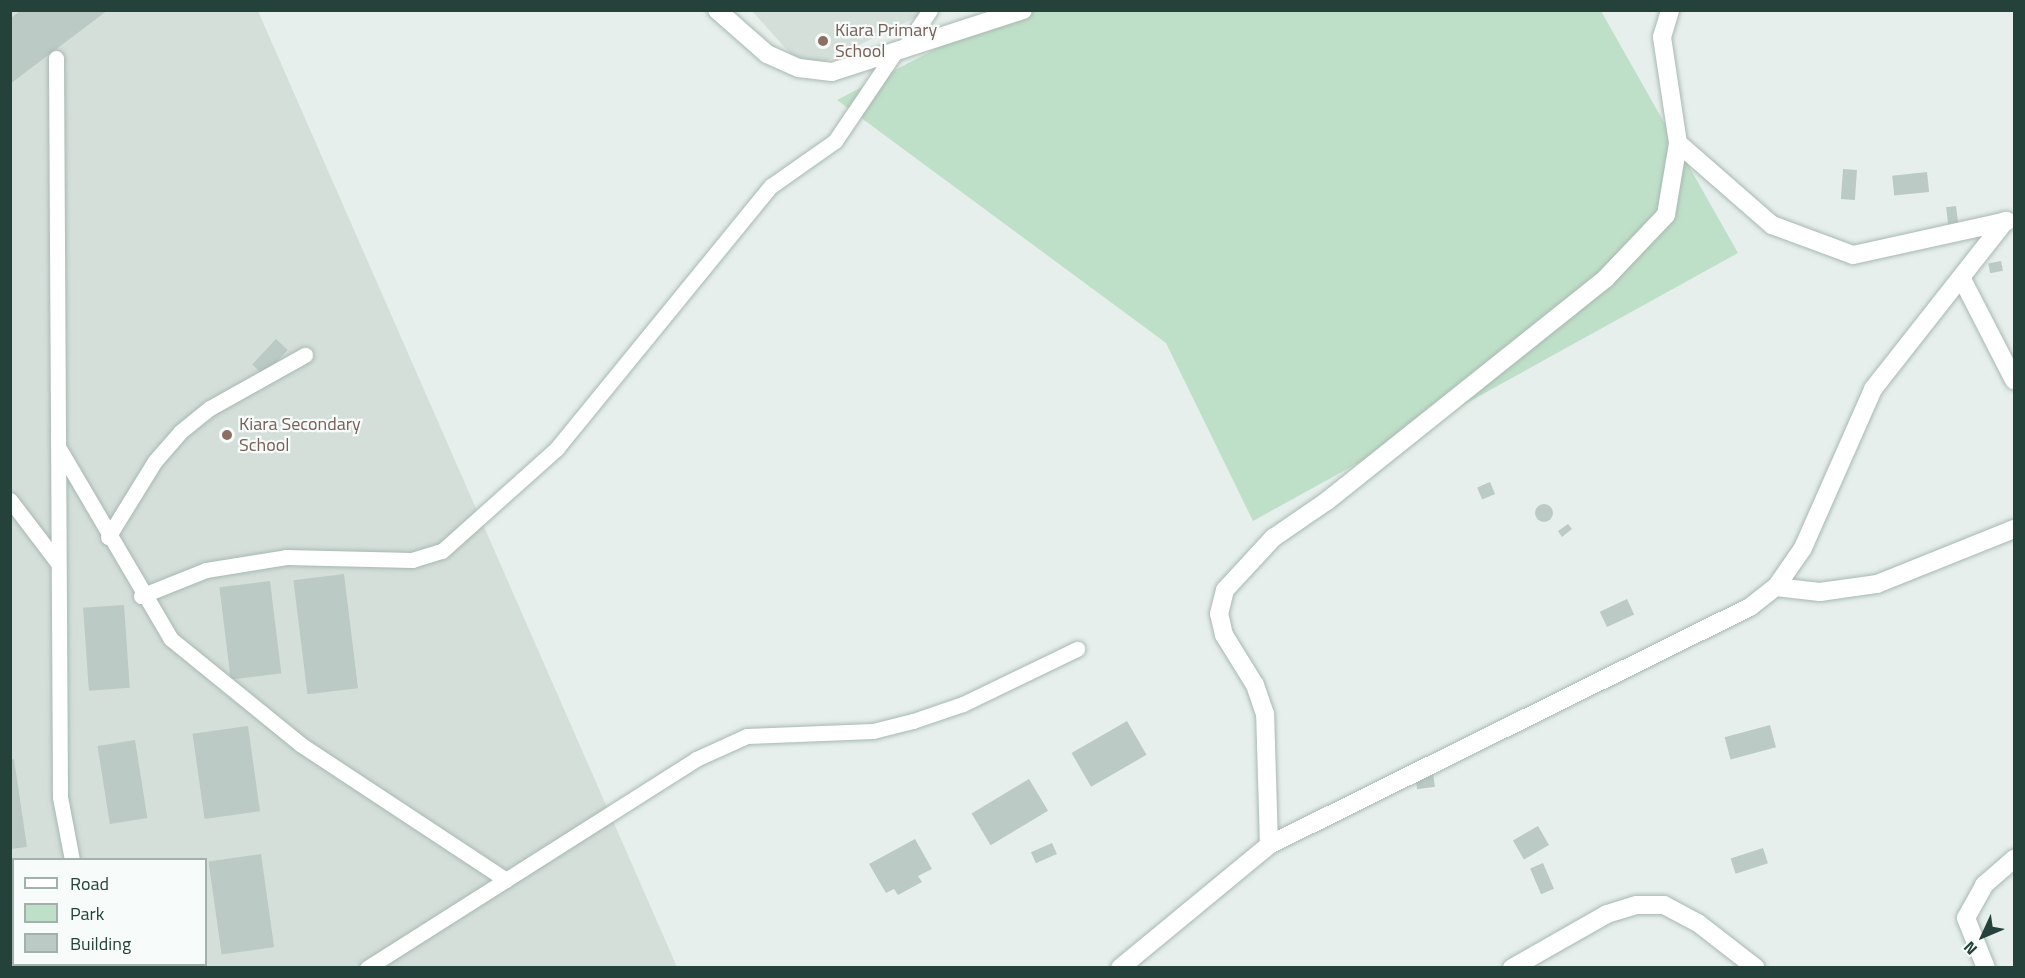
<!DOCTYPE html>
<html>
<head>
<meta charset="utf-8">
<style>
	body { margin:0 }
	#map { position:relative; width:2025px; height:978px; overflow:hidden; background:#e6efeb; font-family:"Titillium Web",sans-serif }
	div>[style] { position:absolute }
	.built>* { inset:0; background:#d4dfda }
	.green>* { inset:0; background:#bfe0c8 }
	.building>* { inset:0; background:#bbcac4; transform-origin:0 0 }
	.round { border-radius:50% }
	.roads { filter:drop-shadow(0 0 2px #a8b8b2) drop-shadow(0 0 2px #a8b8b2) }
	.lane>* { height:15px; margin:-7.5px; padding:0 7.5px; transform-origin:7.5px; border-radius:7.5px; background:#fff }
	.street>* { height:18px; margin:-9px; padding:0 9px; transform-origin:9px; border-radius:9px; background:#fff }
	.dots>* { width:16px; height:16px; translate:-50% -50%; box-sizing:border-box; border:3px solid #f7fbf9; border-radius:50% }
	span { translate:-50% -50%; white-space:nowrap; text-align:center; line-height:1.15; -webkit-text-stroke:4.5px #f7fbf9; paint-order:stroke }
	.education-label { font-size:18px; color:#785e54 }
	.left { translate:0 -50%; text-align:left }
	.frame { position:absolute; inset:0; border:12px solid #24423a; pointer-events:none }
	.legend { position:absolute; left:12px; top:858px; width:195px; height:108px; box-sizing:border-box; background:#f7fbf9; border:2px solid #a3b1ad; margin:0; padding:8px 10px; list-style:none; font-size:18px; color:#24423a }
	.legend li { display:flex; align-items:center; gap:12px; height:30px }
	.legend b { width:30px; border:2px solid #a3b1ad }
	.north { position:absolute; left:1953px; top:906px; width:60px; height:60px; -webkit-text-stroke:4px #f7fbf9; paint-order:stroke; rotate:226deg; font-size:16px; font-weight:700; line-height:24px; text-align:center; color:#24423a }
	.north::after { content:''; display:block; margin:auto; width:21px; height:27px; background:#24423a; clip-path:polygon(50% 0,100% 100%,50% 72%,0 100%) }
</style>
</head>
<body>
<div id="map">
	<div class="built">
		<div style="clip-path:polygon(evenodd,10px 11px,258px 11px,677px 967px,11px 967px,10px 11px,14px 860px,206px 860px,206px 964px,14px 964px,14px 860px)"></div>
		<div style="clip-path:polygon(752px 11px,929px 11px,806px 71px)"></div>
	</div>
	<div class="green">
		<div style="clip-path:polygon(1009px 11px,1601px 11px,1738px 253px,1253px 521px,1166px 343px,837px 100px)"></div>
	</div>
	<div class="building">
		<div style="clip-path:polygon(21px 10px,108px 10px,10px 84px,10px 19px)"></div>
		<div style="left:1843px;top:169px;width:14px;height:30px;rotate:4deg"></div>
		<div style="left:1927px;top:172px;width:20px;height:35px;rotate:84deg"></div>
		<div style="left:1956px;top:206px;width:17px;height:10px;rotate:83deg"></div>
		<div style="left:2001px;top:261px;width:10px;height:13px;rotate:79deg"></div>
		<div style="left:276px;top:339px;width:16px;height:35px;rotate:43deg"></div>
		<div style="left:1490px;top:482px;width:13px;height:14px;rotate:67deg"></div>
		<div class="round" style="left:1535px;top:504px;width:18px;height:18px"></div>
		<div style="clip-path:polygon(1568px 524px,1572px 529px,1562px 537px,1558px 531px)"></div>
		<div style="left:344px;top:574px;width:115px;height:51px;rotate:83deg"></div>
		<div style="left:270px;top:581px;width:93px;height:51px;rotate:83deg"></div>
		<div style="left:1627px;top:599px;width:17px;height:30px;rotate:65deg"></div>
		<div style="left:124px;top:605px;width:83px;height:41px;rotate:86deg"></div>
		<div style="left:1127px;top:721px;width:39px;height:64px;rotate:60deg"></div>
		<div style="left:1770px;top:725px;width:23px;height:47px;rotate:75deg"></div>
		<div style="left:248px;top:726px;width:86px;height:56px;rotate:82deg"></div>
		<div style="left:135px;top:740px;width:79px;height:38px;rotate:81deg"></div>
		<div style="clip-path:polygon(14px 759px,27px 847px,10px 849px,10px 760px)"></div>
		<div style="left:1433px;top:773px;width:14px;height:18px;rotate:82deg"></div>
		<div style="left:1029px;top:779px;width:37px;height:67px;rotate:59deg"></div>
		<div style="left:1538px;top:826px;width:22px;height:29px;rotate:60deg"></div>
		<div style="clip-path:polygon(915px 839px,932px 869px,918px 876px,922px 882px,898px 895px,894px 889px,886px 893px,869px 864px)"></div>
		<div style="left:1052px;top:843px;width:12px;height:23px;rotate:66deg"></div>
		<div style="left:1763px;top:848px;width:16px;height:34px;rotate:72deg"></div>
		<div style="left:261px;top:854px;width:94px;height:53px;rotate:82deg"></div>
		<div style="left:1543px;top:863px;width:28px;height:14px;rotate:67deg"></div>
	</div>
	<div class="roads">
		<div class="lane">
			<div style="left:906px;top:45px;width:42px;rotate:-55.6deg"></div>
			<div style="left:56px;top:58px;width:739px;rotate:89.69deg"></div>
			<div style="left:60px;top:797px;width:64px;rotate:79.2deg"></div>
			<div style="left:60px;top:450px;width:219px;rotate:59.6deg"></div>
			<div style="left:171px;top:639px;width:166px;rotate:39.1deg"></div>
			<div style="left:300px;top:744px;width:247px;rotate:33.4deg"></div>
			<div style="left:10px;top:500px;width:79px;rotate:52.7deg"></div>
			<div style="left:108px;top:537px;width:89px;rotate:-58.3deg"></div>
			<div style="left:155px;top:461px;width:38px;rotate:-49deg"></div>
			<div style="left:180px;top:432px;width:38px;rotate:-39deg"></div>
			<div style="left:210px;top:408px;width:109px;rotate:-29.2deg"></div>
			<div style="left:141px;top:596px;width:70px;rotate:-21.8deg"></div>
			<div style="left:206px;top:570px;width:81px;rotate:-9.2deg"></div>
			<div style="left:286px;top:557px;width:126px;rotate:1.4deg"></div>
			<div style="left:412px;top:560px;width:31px;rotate:-17deg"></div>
			<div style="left:442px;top:551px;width:154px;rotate:-41.8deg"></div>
			<div style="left:557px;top:448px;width:338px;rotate:-50.8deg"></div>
			<div style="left:771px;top:186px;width:78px;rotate:-35.1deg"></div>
			<div style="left:835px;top:141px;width:111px;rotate:-56deg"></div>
			<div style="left:100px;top:964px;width:4px;rotate:76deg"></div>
			<div style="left:367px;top:968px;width:390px;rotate:-32.4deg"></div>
			<div style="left:696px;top:759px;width:56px;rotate:-24.3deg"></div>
			<div style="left:747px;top:736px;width:126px;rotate:-2.3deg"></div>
			<div style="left:873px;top:731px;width:41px;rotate:-14deg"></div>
			<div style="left:913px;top:721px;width:53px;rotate:-18.8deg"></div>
			<div style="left:963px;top:704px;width:127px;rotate:-25.8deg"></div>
		</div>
		<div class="street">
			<div style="left:717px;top:10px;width:67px;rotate:41.3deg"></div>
			<div style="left:767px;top:54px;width:35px;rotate:24deg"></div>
			<div style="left:799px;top:68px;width:33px;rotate:7deg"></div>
			<div style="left:832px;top:72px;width:201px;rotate:-18deg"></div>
			<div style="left:1678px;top:143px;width:125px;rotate:41.1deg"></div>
			<div style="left:1772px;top:225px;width:86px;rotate:20.3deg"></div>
			<div style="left:1853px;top:255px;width:158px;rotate:-12.4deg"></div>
			<div style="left:1962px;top:279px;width:114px;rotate:62.8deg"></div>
			<div style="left:1776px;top:587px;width:44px;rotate:6.5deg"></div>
			<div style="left:1820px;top:592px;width:58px;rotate:-8deg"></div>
			<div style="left:1877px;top:584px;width:148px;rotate:-21.9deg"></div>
			<div style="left:1269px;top:845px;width:131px;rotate:-91.7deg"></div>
			<div style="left:1265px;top:714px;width:31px;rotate:-109deg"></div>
			<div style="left:1255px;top:685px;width:59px;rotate:-121.8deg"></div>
			<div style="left:1224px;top:635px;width:22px;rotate:-103deg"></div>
			<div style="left:1219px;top:614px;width:25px;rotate:-76deg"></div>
			<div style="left:1225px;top:590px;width:71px;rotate:-47.3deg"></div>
			<div style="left:1273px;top:538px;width:65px;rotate:-34.4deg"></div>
			<div style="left:1327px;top:501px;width:356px;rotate:-38.6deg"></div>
			<div style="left:1605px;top:279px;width:88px;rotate:-46.4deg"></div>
			<div style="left:1666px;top:215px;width:73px;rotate:-80.5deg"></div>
			<div style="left:1678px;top:143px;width:107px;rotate:-98.6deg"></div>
			<div style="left:1662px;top:37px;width:28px;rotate:-73deg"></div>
			<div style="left:1120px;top:968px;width:193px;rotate:-39.5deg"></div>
			<div style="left:1269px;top:845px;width:537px;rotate:-26.33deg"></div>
			<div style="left:1750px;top:607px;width:33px;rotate:-38deg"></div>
			<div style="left:1776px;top:587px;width:47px;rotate:-55.3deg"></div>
			<div style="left:1803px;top:548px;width:174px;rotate:-66.2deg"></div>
			<div style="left:1873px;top:389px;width:214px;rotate:-51.8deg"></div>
			<div style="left:1512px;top:968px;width:109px;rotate:-29.6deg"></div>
			<div style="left:1607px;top:914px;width:31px;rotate:-17deg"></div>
			<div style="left:1637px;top:905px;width:27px"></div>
			<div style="left:1664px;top:905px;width:38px;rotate:28deg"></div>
			<div style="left:1698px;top:923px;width:73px;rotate:37.8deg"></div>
			<div style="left:1986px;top:968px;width:54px;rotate:-111.8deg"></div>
			<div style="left:1966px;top:918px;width:38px;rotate:-61deg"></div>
			<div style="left:1984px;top:885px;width:40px;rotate:-41deg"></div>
		</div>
	</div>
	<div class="dots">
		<div style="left:823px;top:41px;background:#8d6e63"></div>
		<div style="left:227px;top:435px;background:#8d6e63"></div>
	</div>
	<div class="education-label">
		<span class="left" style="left:835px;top:41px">Kiara Primary<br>School</span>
		<span class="left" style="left:239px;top:435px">Kiara Secondary<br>School</span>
	</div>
	<div class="frame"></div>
	<ul class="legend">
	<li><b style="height:8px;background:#fff"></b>Road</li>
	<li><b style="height:16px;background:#bfe0c8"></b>Park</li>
	<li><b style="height:16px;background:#bbcac4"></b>Building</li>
	</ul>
	<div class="north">N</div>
</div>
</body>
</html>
